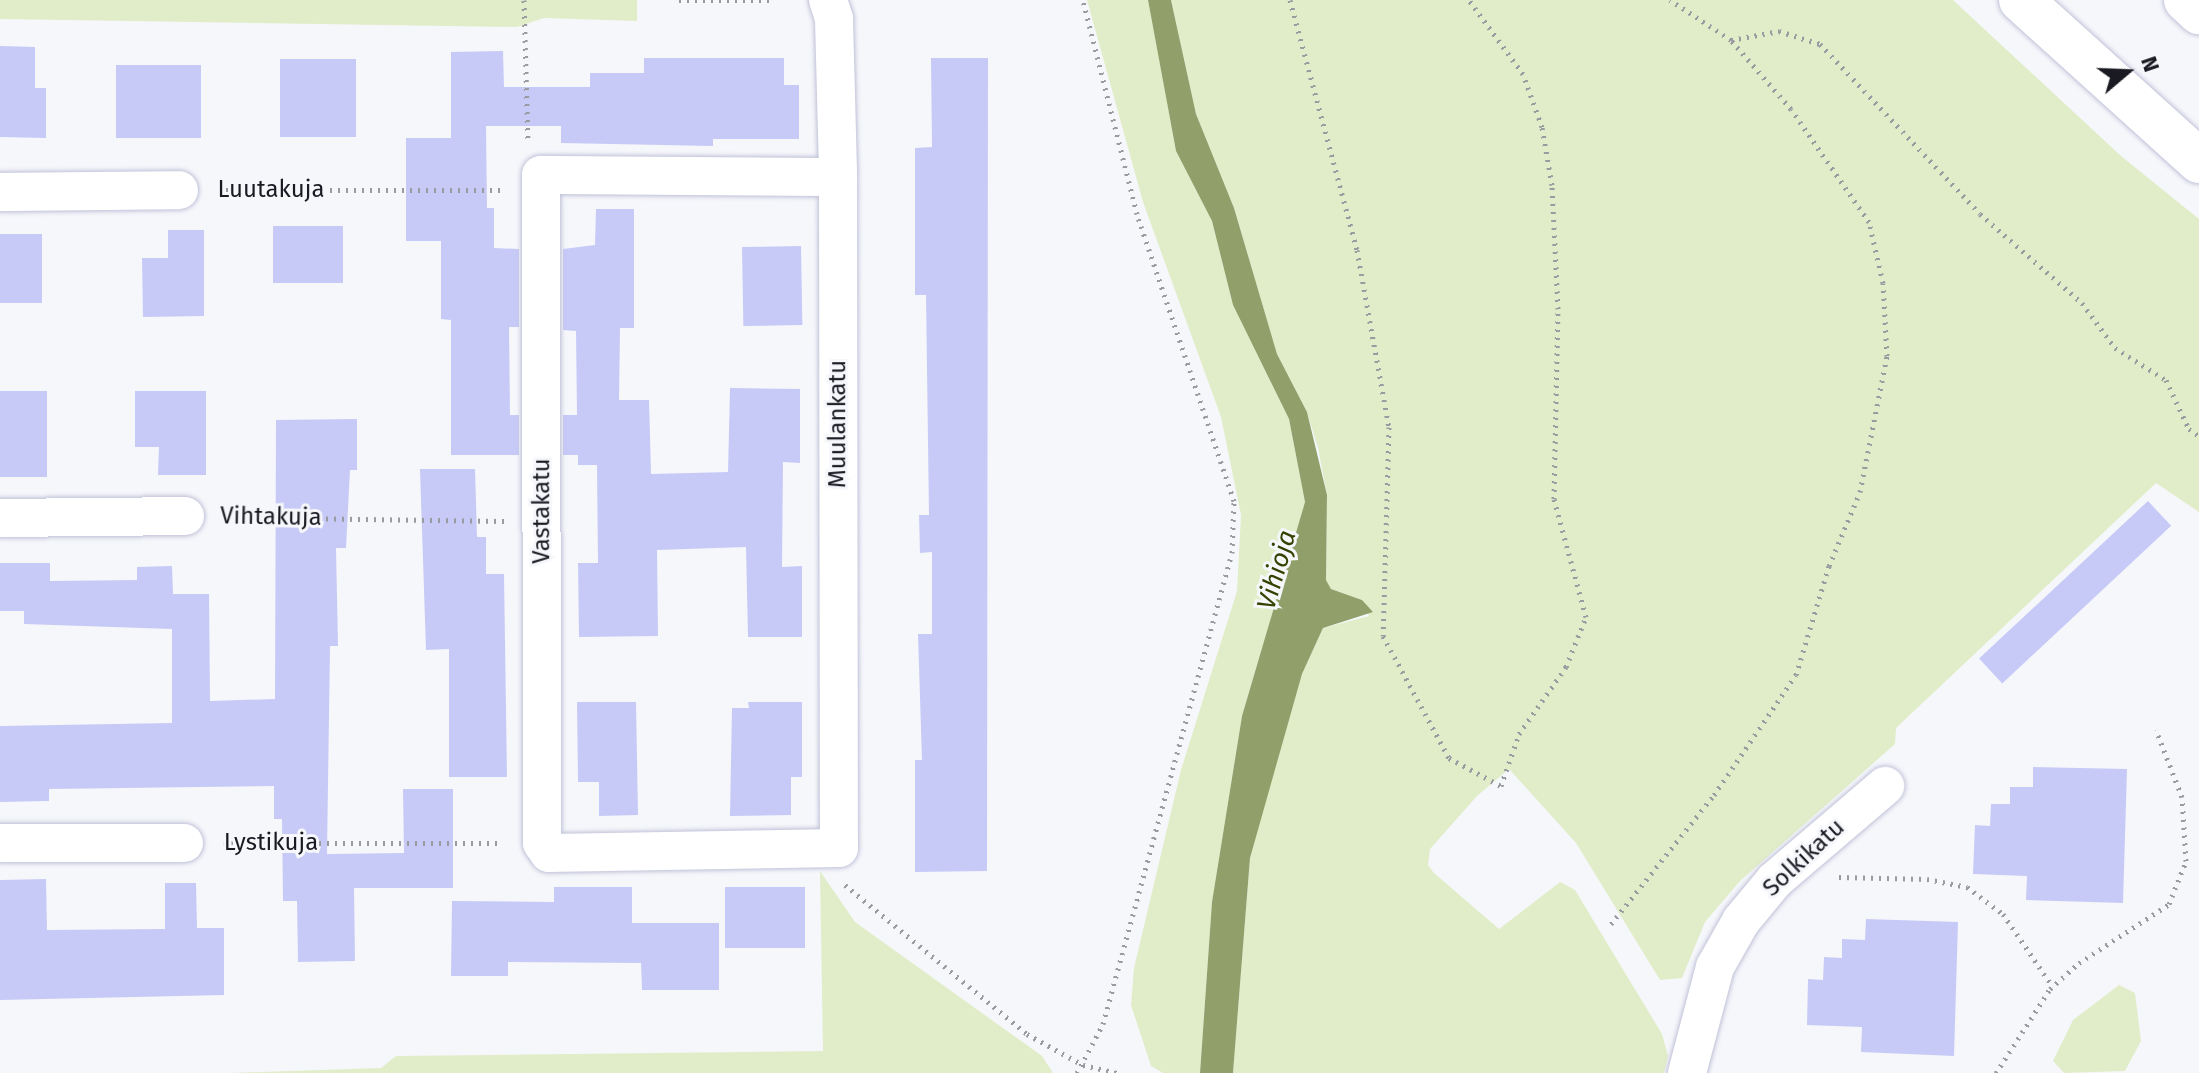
<!DOCTYPE html>
<html>
<head>
<meta charset="utf-8">
<style>
	body { margin:0 }
	#map { position:relative; width:2199px; height:1073px; overflow:hidden; background:#f6f7fb; font-family:"Fira Sans",sans-serif }
	div>[style] { position:absolute }
	.green>* { inset:0; background:#e1edc9 }
	.water>* { inset:0; background:#91a06b }
	.building>* { inset:0; background:#c7caf6; transform-origin:0 0 }
	.path>* { height:5px; margin-top:-2.5px; transform-origin:0; background:repeating-linear-gradient(90deg,#9a9ba1 0 2px,transparent 0 8px) }
	.roads { filter:drop-shadow(0 0 2px #c0c2d8) drop-shadow(0 0 2px #c0c2d8) }
	.street>* { height:38px; margin:-19px; padding:0 19px; transform-origin:19px; border-radius:19px; background:#fff }
	.highway>* { height:44px; margin:-22px; padding:0 22px; transform-origin:22px; border-radius:22px; background:#fff }
	span { translate:-50% -50%; white-space:nowrap; text-align:center; line-height:1.15; -webkit-text-stroke:6px #f6f7fb; paint-order:stroke }
	.street-label { font-size:24px; color:#191a22 }
	.water-label { font-size:26px; color:#344201; font-style:italic }
	.north { position:absolute; left:2087px; top:32px; width:80px; height:80px; -webkit-text-stroke:6px #f6f7fb; paint-order:stroke; rotate:71deg; font-size:22px; font-weight:700; line-height:32px; text-align:center; color:#191a22 }
	.north::after { content:''; display:block; margin:auto; width:28px; height:36px; background:#191a22; clip-path:polygon(50% 0,100% 100%,50% 72%,0 100%) }
</style>
</head>
<body>
<div id="map">
	<div class="green">
		<div style="clip-path:polygon(0 0,637px 0,637px 21px,544px 18px,517px 27px,0 19px)"></div>
		<div style="clip-path:polygon(1087px 0,1148px 0,1176px 151px,1212px 221px,1233px 305px,1289px 419px,1305px 502px,1242px 716px,1212px 902px,1200px 1073px,1163px 1073px,1151px 1066px,1131px 1005px,1134px 968px,1181px 770px,1237px 591px,1241px 515px,1221px 417px,1143px 202px)"></div>
		<div style="clip-path:polygon(1171px 0,1953px 0,2121px 156px,2199px 219px,2199px 512px,2156px 483px,1896px 728px,1895px 744px,1740px 881px,1705px 922px,1682px 978px,1660px 980px,1576px 843px,1509px 769px,1477px 796px,1430px 849px,1428px 865px,1434px 873px,1499px 929px,1560px 882px,1575px 890px,1662px 1034px,1668px 1056px,1664px 1073px,1233px 1073px,1250px 858px,1263px 804px,1302px 674px,1323px 628px,1369px 616px,1362px 600px,1331px 589px,1326px 580px,1327px 495px,1318px 448px,1307px 412px,1277px 354px,1234px 208px,1196px 114px)"></div>
		<div style="clip-path:polygon(820px 871px,855px 922px,1042px 1056px,1053px 1073px,229px 1073px,381px 1068px,396px 1056px,823px 1051px)"></div>
		<div style="clip-path:polygon(2119px 985px,2135px 993px,2141px 1041px,2125px 1071px,2064px 1073px,2053px 1061px,2073px 1020px)"></div>
	</div>
	<div class="water">
		<div style="clip-path:polygon(1148px 0,1171px 0,1196px 114px,1234px 208px,1277px 354px,1307px 412px,1327px 495px,1326px 580px,1331px 589px,1362px 600px,1373px 612px,1323px 628px,1302px 674px,1250px 858px,1233px 1073px,1200px 1073px,1212px 902px,1242px 716px,1305px 502px,1289px 419px,1233px 305px,1212px 221px,1176px 151px)"></div>
	</div>
	<div class="building">
		<div style="clip-path:polygon(0 46px,35px 47px,35px 88px,46px 88px,46px 138px,0 137px)"></div>
		<div style="clip-path:polygon(503px 51px,504px 87px,590px 87px,590px 73px,644px 73px,644px 58px,784px 58px,784px 85px,799px 85px,799px 139px,713px 139px,713px 146px,561px 143px,561px 126px,486px 126px,487px 208px,494px 208px,494px 248px,519px 249px,519px 327px,509px 327px,510px 415px,519px 415px,519px 455px,451px 455px,451px 320px,441px 319px,441px 241px,406px 241px,406px 138px,451px 138px,451px 52px)"></div>
		<div style="clip-path:polygon(931px 58px,988px 58px,987px 871px,915px 872px,915px 760px,922px 760px,918px 634px,932px 634px,932px 552px,920px 553px,919px 515px,929px 515px,926px 295px,915px 295px,915px 148px,932px 147px)"></div>
		<div style="left:280px;top:59px;width:76px;height:78px"></div>
		<div style="left:201px;top:65px;width:73px;height:85px;rotate:90deg"></div>
		<div style="clip-path:polygon(596px 209px,634px 209px,634px 328px,620px 328px,619px 400px,649px 400px,651px 474px,728px 472px,730px 388px,800px 389px,800px 463px,783px 462px,782px 567px,802px 566px,802px 637px,748px 637px,746px 547px,657px 550px,658px 636px,579px 637px,578px 563px,598px 563px,597px 465px,578px 465px,578px 455px,563px 455px,563px 415px,577px 415px,576px 331px,563px 330px,563px 249px,595px 245px)"></div>
		<div style="left:273px;top:226px;width:70px;height:57px"></div>
		<div style="clip-path:polygon(168px 230px,204px 230px,204px 316px,143px 317px,142px 258px,168px 258px)"></div>
		<div style="left:0;top:234px;width:42px;height:69px"></div>
		<div style="left:801px;top:246px;width:79px;height:59px;rotate:89deg"></div>
		<div style="left:0;top:391px;width:47px;height:86px"></div>
		<div style="clip-path:polygon(135px 391px,206px 391px,206px 475px,158px 475px,159px 447px,135px 447px)"></div>
		<div style="clip-path:polygon(357px 419px,357px 470px,350px 470px,346px 548px,336px 548px,338px 646px,330px 646px,327px 854px,404px 853px,403px 789px,453px 789px,453px 888px,354px 888px,355px 961px,298px 962px,297px 901px,283px 901px,282px 819px,274px 819px,274px 786px,49px 789px,49px 801px,0 802px,0 726px,172px 723px,172px 629px,24px 624px,24px 611px,0 611px,0 563px,50px 563px,50px 581px,137px 580px,137px 567px,172px 566px,173px 594px,209px 594px,210px 701px,275px 699px,276px 420px)"></div>
		<div style="clip-path:polygon(420px 469px,475px 469px,477px 537px,486px 537px,486px 574px,504px 574px,507px 777px,449px 777px,449px 649px,426px 650px)"></div>
		<div style="left:2148px;top:501px;width:34px;height:231px;rotate:47deg"></div>
		<div style="clip-path:polygon(577px 702px,636px 702px,638px 815px,599px 816px,599px 782px,578px 782px)"></div>
		<div style="clip-path:polygon(748px 702px,802px 702px,802px 777px,791px 777px,791px 815px,730px 816px,732px 708px,749px 708px)"></div>
		<div style="clip-path:polygon(2033px 767px,2127px 769px,2123px 903px,2026px 900px,2027px 876px,1973px 874px,1975px 825px,1990px 826px,1991px 804px,2010px 804px,2010px 787px,2033px 787px)"></div>
		<div style="clip-path:polygon(46px 879px,47px 930px,165px 929px,165px 883px,196px 883px,197px 928px,224px 928px,224px 995px,0 1000px,0 880px)"></div>
		<div style="clip-path:polygon(554px 887px,632px 887px,632px 923px,719px 923px,719px 990px,642px 990px,641px 963px,508px 962px,508px 976px,451px 976px,452px 901px,554px 902px)"></div>
		<div style="left:805px;top:887px;width:61px;height:80px;rotate:90deg"></div>
		<div style="clip-path:polygon(1866px 919px,1958px 922px,1954px 1056px,1861px 1052px,1862px 1027px,1807px 1025px,1808px 979px,1823px 980px,1824px 957px,1842px 958px,1842px 939px,1865px 940px)"></div>
	</div>
	<div class="path">
		<div style="left:524px;top:0;width:139px;rotate:88.4deg"></div>
		<div style="left:679px;top:0;width:93px"></div>
		<div style="left:1290px;top:0;width:259px;rotate:75deg"></div>
		<div style="left:1357px;top:250px;width:180px;rotate:79.8deg"></div>
		<div style="left:1389px;top:427px;width:209px;rotate:91.6deg"></div>
		<div style="left:1383px;top:636px;width:139px;rotate:61.6deg"></div>
		<div style="left:1449px;top:758px;width:59px;rotate:28.3deg"></div>
		<div style="left:1501px;top:786px;width:55px;rotate:-70.9deg"></div>
		<div style="left:1519px;top:734px;width:82px;rotate:-55deg"></div>
		<div style="left:1566px;top:667px;width:54px;rotate:-68.2deg"></div>
		<div style="left:1586px;top:617px;width:122px;rotate:-105.2deg"></div>
		<div style="left:1554px;top:499px;width:190px;rotate:-88.8deg"></div>
		<div style="left:1558px;top:309px;width:124px;rotate:-92.8deg"></div>
		<div style="left:1552px;top:185px;width:59px;rotate:-99.8deg"></div>
		<div style="left:1542px;top:127px;width:56px;rotate:-109.7deg"></div>
		<div style="left:1523px;top:74px;width:92px;rotate:-126.1deg"></div>
		<div style="left:1731px;top:40px;width:49px;rotate:-10.6deg"></div>
		<div style="left:1779px;top:31px;width:43px;rotate:17.6deg"></div>
		<div style="left:1820px;top:44px;width:233px;rotate:46.7deg"></div>
		<div style="left:1980px;top:214px;width:135px;rotate:41.1deg"></div>
		<div style="left:2082px;top:303px;width:56px;rotate:53.7deg"></div>
		<div style="left:2115px;top:348px;width:60px;rotate:32.1deg"></div>
		<div style="left:2166px;top:380px;width:54px;rotate:64.9deg"></div>
		<div style="left:2189px;top:429px;width:12px;rotate:35deg"></div>
		<div style="left:218px;top:190px;width:286px"></div>
		<div style="left:222px;top:517px;width:282px;rotate:0.8deg"></div>
		<div style="left:223px;top:843px;width:278px"></div>
		<div style="left:1839px;top:877px;width:88px;rotate:1.3deg"></div>
		<div style="left:1927px;top:879px;width:41px;rotate:11.3deg"></div>
		<div style="left:1967px;top:887px;width:45px;rotate:36.9deg"></div>
		<div style="left:2003px;top:914px;width:88px;rotate:55.6deg"></div>
		<div style="left:845px;top:885px;width:235px;rotate:39.3deg"></div>
		<div style="left:1027px;top:1034px;width:64px;rotate:29deg"></div>
		<div style="left:1083px;top:1065px;width:36px;rotate:13deg"></div>
		<div style="left:1611px;top:924px;width:165px;rotate:-51.4deg"></div>
		<div style="left:1714px;top:795px;width:145px;rotate:-55.7deg"></div>
		<div style="left:1796px;top:675px;width:114px;rotate:-73.2deg"></div>
		<div style="left:1829px;top:566px;width:80px;rotate:-67.3deg"></div>
		<div style="left:1860px;top:492px;width:139px;rotate:-78.8deg"></div>
		<div style="left:1887px;top:356px;width:73px;rotate:-93.1deg"></div>
		<div style="left:1883px;top:283px;width:63px;rotate:-102.9deg"></div>
		<div style="left:1869px;top:222px;width:137px;rotate:-124.6deg"></div>
		<div style="left:1791px;top:109px;width:91px;rotate:-131deg"></div>
		<div style="left:1731px;top:40px;width:73px;rotate:-146.7deg"></div>
		<div style="left:1077px;top:1073px;width:55px;rotate:-62deg"></div>
		<div style="left:1103px;top:1024px;width:488px;rotate:-74.7deg"></div>
		<div style="left:1232px;top:553px;width:52px;rotate:-87.8deg"></div>
		<div style="left:1234px;top:501px;width:303px;rotate:-108.7deg"></div>
		<div style="left:1137px;top:214px;width:221px;rotate:-104.2deg"></div>
		<div style="left:1996px;top:1073px;width:100px;rotate:-57.3deg"></div>
		<div style="left:2050px;top:989px;width:39px;rotate:-42deg"></div>
		<div style="left:2079px;top:963px;width:108px;rotate:-33.2deg"></div>
		<div style="left:2169px;top:904px;width:46px;rotate:-68.4deg"></div>
		<div style="left:2186px;top:861px;width:64px;rotate:-93.6deg"></div>
		<div style="left:2182px;top:797px;width:72px;rotate:-111.2deg"></div>
	</div>
	<div class="roads">
		<div class="street">
			<div style="left:828px;top:0;width:20px;rotate:72deg"></div>
			<div style="left:834px;top:19px;width:150px;rotate:88.5deg"></div>
			<div style="left:838px;top:169px;width:679px;rotate:89.92deg"></div>
			<div style="left:839px;top:848px;width:290px;rotate:179deg"></div>
			<div style="left:549px;top:853px;width:12px;rotate:-125deg"></div>
			<div style="left:542px;top:843px;width:668px;rotate:-90.09deg"></div>
			<div style="left:541px;top:175px;width:297px;rotate:0.4deg"></div>
			<div style="left:0;top:192px;width:179px;rotate:-0.6deg"></div>
			<div style="left:0;top:518px;width:185px;rotate:-0.6deg"></div>
			<div style="left:0;top:843px;width:184px"></div>
			<div style="left:1687px;top:1073px;width:110px;rotate:-75.2deg"></div>
			<div style="left:1715px;top:967px;width:53px;rotate:-60.5deg"></div>
			<div style="left:1741px;top:921px;width:53px;rotate:-50.3deg"></div>
			<div style="left:1775px;top:880px;width:145px;rotate:-40.5deg"></div>
		</div>
		<div class="highway">
			<div style="left:2021px;top:0;width:240px;rotate:42.1deg"></div>
			<div style="left:2186px;top:0;width:18px;rotate:43deg"></div>
		</div>
	</div>
	<div class="street-label">
		<span style="left:271px;top:190px">Luutakuja</span>
		<span style="left:838px;top:424px;rotate:-90deg">Muulankatu</span>
		<span style="left:542px;top:511px;rotate:-90deg">Vastakatu</span>
		<span style="left:271px;top:517px;rotate:1deg">Vihtakuja</span>
		<span style="left:271px;top:843px">Lystikuja</span>
		<span style="left:1804px;top:858px;rotate:-43deg">Solkikatu</span>
	</div>
	<div class="water-label">
		<span style="left:1277px;top:570px;rotate:-74deg">Vihioja</span>
	</div>
	<div class="north">N</div>
</div>
</body>
</html>
